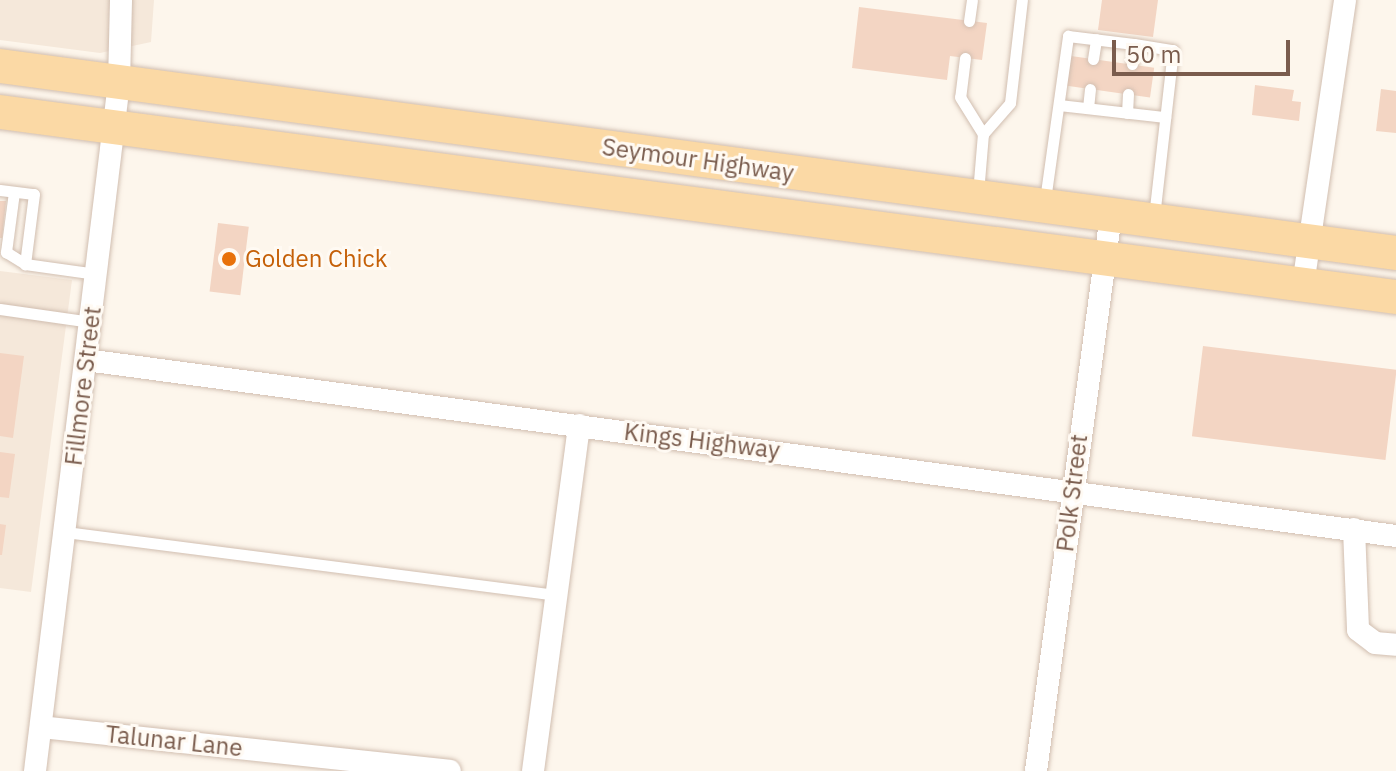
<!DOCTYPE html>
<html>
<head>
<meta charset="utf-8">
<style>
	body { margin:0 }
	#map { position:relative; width:1396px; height:771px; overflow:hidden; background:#fdf6ec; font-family:"IBM Plex Sans",sans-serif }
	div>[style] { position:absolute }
	.residential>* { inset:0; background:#f5e8da }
	.building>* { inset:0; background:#f3d5c3; transform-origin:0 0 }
	.roads { filter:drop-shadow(0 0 2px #d1beb0) drop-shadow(0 0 2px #d1beb0) }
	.lane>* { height:11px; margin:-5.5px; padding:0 5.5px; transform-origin:5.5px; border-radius:5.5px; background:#fff }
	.street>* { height:22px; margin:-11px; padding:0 11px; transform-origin:11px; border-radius:11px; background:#fff }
	.primary>* { height:34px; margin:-17px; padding:0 17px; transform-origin:17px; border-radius:17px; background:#fbd9a5 }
	.dots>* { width:22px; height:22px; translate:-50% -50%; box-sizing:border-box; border:4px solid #fffaf3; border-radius:50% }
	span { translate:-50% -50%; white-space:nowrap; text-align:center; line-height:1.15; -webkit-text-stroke:6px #fffaf3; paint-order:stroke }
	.street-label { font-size:24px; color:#7a5c4d }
	.food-label { font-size:24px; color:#c56008 }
	.left { translate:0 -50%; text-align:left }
	.scale { position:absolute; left:1112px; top:40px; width:178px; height:36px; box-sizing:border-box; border:4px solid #7a5c4d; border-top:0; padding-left:10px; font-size:24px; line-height:28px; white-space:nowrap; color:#7a5c4d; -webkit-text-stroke:6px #fffaf3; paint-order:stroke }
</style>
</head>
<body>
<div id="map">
	<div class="residential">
		<div style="clip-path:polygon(0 0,154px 0,151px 42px,100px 53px,0 40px)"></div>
		<div style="clip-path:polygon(0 271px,72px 280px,31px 592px,0 588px)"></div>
	</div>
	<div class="building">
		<div style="clip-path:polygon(1102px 0,1158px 0,1153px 37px,1098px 30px)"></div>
		<div style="clip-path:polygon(859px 7px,987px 23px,982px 60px,950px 56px,947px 80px,852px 68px)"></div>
		<div style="left:1071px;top:56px;width:84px;height:30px;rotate:8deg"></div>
		<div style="clip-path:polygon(1255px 85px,1294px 90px,1292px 101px,1301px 102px,1299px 121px,1252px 115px)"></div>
		<div style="clip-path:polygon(1381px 89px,1396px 91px,1396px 133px,1376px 131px)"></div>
		<div style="clip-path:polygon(0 201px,6px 201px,2px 238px,0 238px)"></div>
		<div style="left:218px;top:223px;width:31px;height:69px;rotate:7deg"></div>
		<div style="left:1203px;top:346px;width:195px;height:91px;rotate:7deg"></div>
		<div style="clip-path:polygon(0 353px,24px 356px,13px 438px,0 436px)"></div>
		<div style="clip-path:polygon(0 452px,15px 454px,9px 498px,0 497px)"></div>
		<div style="clip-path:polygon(0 524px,6px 525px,2px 555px,0 555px)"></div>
	</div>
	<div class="roads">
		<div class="lane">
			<div style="left:969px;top:21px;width:21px;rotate:-82deg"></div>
			<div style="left:965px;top:58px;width:39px;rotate:97deg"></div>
			<div style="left:960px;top:97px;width:44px;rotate:58.1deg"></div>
			<div style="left:1093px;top:59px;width:20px;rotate:-81deg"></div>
			<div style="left:1132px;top:64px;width:20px;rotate:-84deg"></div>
			<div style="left:1059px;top:105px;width:107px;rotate:6.5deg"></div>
			<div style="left:1088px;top:108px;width:19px;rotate:-84deg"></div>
			<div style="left:1127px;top:113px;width:19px;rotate:-87deg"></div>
			<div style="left:0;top:190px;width:34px;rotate:7deg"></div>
			<div style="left:34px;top:194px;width:71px;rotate:97.3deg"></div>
			<div style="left:25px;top:264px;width:72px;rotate:8deg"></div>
			<div style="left:14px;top:192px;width:61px;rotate:97.6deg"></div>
			<div style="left:6px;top:252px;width:22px;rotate:32deg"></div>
			<div style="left:978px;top:193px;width:59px;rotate:-85.2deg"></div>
			<div style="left:983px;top:134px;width:41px;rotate:-48.9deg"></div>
			<div style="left:1010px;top:103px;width:104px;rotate:-83.4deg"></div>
			<div style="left:1045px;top:200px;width:166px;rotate:-82deg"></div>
			<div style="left:1068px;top:36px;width:66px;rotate:6.9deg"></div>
			<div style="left:1134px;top:44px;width:39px;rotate:9deg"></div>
			<div style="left:1173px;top:50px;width:167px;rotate:96.5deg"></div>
			<div style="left:0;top:309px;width:92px;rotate:8.1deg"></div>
			<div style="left:65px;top:532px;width:495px;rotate:7.3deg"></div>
		</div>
		<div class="street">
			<div style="left:1303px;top:285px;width:288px;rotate:-81.6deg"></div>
			<div style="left:86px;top:360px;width:1322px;rotate:7.65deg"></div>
			<div style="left:1354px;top:529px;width:101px;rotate:87.7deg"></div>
			<div style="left:1358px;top:630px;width:21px;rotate:37deg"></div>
			<div style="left:1375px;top:643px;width:21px;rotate:5deg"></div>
			<div style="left:41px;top:727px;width:411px;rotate:6.1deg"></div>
			<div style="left:35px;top:771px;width:693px;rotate:-83.04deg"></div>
			<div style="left:119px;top:83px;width:83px;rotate:-88.6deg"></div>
			<div style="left:533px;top:771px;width:349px;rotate:-82.4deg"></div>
			<div style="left:1036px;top:771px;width:561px;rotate:-82.32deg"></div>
		</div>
		<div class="primary">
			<div style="left:0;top:66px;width:1408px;rotate:7.63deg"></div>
			<div style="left:0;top:112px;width:1408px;rotate:7.55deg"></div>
		</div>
	</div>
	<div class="dots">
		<div style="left:229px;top:259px;background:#e8710a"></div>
	</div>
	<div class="street-label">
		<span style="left:698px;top:160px;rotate:8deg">Seymour Highway</span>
		<span style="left:83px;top:386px;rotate:-83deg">Fillmore Street</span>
		<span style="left:702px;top:441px;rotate:7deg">Kings Highway</span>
		<span style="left:1072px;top:493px;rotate:-83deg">Polk Street</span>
		<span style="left:174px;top:741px;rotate:6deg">Talunar Lane</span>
	</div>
	<div class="food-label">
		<span class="left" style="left:245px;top:259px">Golden Chick</span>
	</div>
	<div class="scale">50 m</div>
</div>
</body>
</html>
